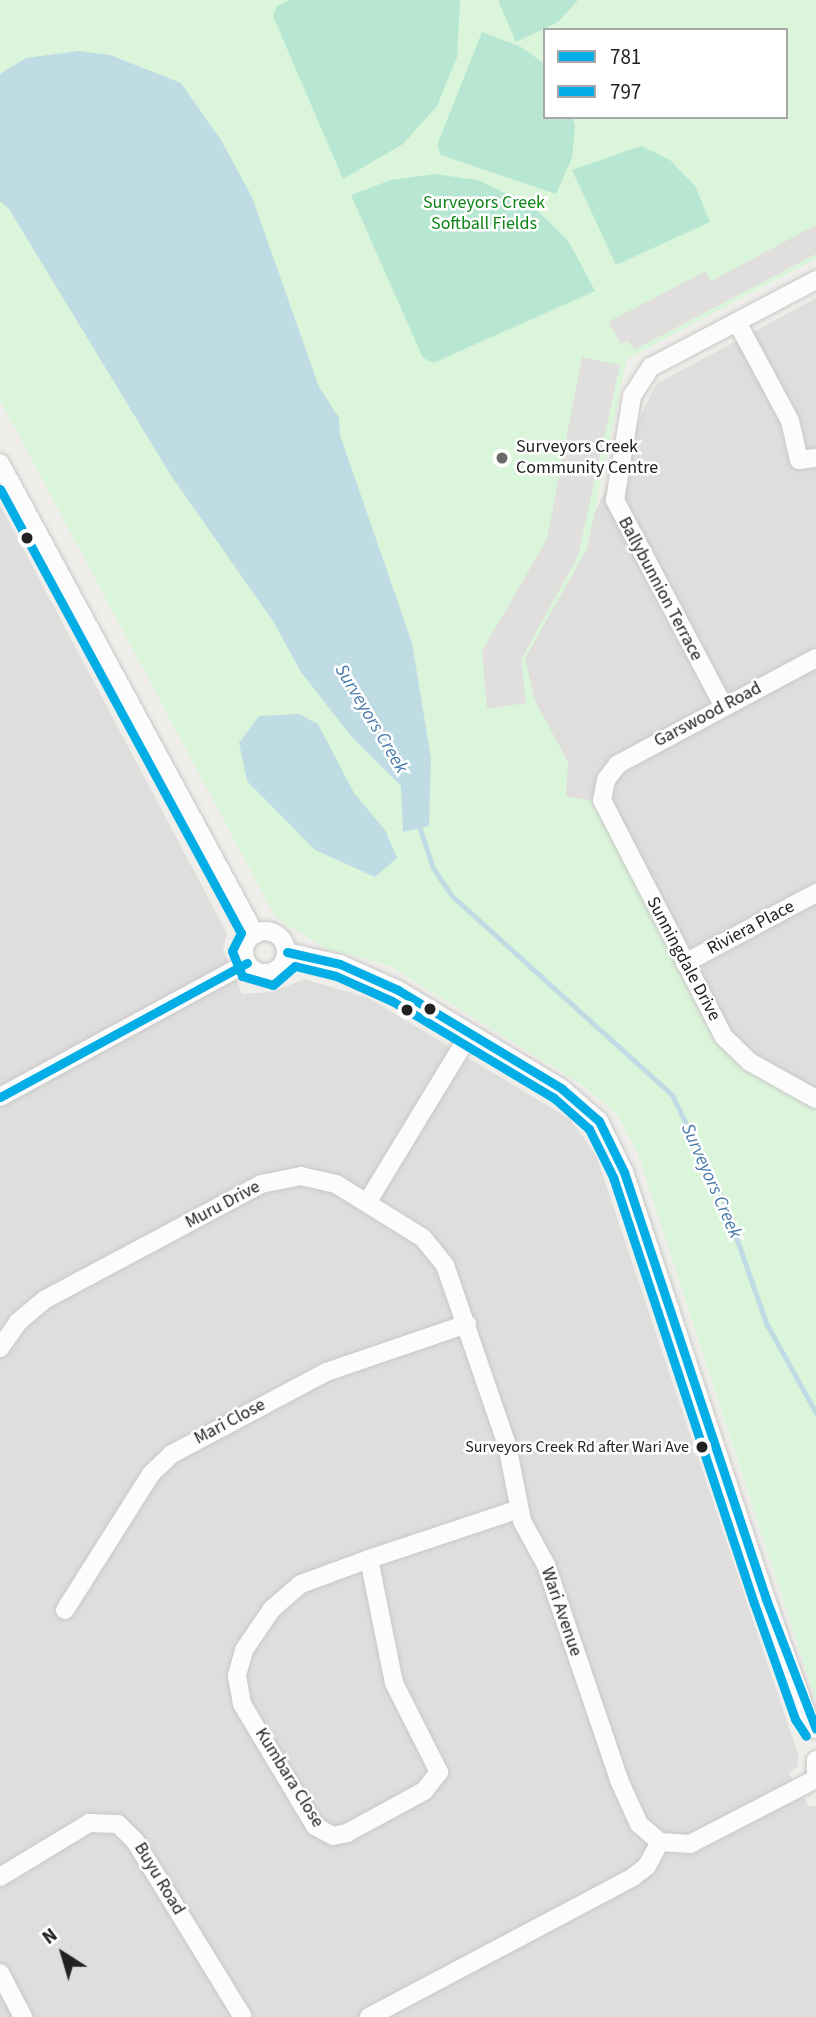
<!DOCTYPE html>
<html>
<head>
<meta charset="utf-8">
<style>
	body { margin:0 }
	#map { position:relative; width:816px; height:2017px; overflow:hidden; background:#f0eeeb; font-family:"Source Sans 3",sans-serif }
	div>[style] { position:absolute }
	.residential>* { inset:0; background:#dfdedc }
	.park>* { inset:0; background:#daf5da }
	.pitch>* { inset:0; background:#b7e6d2 }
	.parking>* { inset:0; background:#e0dfde }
	.water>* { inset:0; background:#bfdbe3 }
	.stream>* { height:5px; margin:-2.5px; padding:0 2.5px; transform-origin:2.5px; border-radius:2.5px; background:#bfdbe3 }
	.roads { filter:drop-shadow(0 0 2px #c9c8c7) drop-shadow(0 0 2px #c9c8c7) }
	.minor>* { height:18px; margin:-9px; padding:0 9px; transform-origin:9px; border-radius:9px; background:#fdfcfc }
	.minor>.ring { margin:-9px; padding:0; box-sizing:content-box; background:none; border:18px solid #fdfcfc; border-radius:50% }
	.bus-1>* { height:9px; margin:-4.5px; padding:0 4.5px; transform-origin:4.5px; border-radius:4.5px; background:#02aee5 }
	.bus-2>* { height:9px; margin:-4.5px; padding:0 4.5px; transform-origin:4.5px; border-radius:4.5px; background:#02aee5 }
	.dots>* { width:19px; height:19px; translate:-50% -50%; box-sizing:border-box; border:4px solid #fff; border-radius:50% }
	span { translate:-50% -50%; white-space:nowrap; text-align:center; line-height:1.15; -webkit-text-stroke:5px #fff; paint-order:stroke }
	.bus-label { font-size:16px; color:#222 }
	.right { translate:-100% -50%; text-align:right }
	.park-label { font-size:18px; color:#0c8416 }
	.poi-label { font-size:18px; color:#222 }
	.left { translate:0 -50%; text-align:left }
	.street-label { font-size:18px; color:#222 }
	.water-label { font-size:19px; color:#4a7aab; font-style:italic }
	.legend { position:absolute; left:543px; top:28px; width:245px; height:91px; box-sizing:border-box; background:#fff; border:2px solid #a7a7a7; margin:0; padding:9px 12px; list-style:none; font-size:21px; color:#222 }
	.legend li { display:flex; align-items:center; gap:14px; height:35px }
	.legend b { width:35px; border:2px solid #a7a7a7 }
	.north { position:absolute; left:28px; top:1919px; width:70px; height:70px; -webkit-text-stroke:5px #fff; paint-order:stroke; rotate:323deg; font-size:19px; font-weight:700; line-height:28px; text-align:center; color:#222 }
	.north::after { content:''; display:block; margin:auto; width:24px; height:32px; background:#222; clip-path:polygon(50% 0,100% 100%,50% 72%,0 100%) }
</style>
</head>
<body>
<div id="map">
	<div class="residential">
		<div style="clip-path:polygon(816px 298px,816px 1150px,466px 783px,656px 384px)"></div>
		<div style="clip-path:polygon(0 505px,227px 933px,223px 949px,242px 994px,272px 992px,304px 979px,369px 998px,570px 1119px,596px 1155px,798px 1754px,798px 1766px,789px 1774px,809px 1806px,816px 1806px,816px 2017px,0 2017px)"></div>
	</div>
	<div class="park">
		<div style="clip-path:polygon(evenodd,0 0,816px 0,816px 259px,627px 359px,587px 549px,525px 658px,535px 701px,568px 762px,566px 796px,593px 801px,719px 1044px,816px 1110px,816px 1701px,638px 1154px,617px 1114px,582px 1085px,390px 966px,325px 948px,276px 918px,0 400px,0 0,545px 30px,786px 30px,786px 117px,545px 117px,545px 30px)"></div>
	</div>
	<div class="pitch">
		<div style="clip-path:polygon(290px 0,460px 0,457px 57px,437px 106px,403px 144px,343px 179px,273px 16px,277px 6px)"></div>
		<div style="clip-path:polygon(498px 0,578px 0,558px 22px,516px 42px)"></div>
		<div style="clip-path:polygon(482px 32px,521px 47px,545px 64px,545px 117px,572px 117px,575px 126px,572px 158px,556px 194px,441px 155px,437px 145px)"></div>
		<div style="clip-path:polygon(641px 146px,670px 160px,695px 186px,710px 222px,616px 265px,572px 170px)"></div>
		<div style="clip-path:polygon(435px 174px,478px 180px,533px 206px,569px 242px,595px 291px,433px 363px,423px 358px,351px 195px,391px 180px)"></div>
	</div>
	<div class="parking">
		<div style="clip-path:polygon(816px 225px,816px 254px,634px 350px,628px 341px,621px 344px,608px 322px,706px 271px,711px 281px)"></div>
		<div style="clip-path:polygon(582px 357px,620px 365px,578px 556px,521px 660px,526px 703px,487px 709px,482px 651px,547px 539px)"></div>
	</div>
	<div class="water">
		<div style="clip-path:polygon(79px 51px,110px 55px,181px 83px,221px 140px,252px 197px,319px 387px,339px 418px,340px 435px,412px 643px,431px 758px,429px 826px,403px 832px,401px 786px,351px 736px,301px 672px,273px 621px,170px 474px,9px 209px,0 201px,0 74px,26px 58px)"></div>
		<div style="clip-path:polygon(299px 714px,318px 724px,354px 793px,385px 830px,397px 858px,375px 877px,315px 850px,247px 781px,239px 743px,259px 716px)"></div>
	</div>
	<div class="stream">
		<div style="left:418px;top:823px;width:47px;rotate:71.6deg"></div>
		<div style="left:433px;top:868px;width:34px;rotate:56deg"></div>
		<div style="left:452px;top:896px;width:297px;rotate:42.1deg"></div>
		<div style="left:672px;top:1095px;width:117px;rotate:64.1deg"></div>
		<div style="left:723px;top:1200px;width:130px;rotate:70.7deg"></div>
		<div style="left:766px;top:1323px;width:103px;rotate:60.9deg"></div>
	</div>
	<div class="roads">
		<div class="minor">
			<div style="left:737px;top:322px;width:112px;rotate:61.8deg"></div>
			<div style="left:790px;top:421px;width:40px;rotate:77deg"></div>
			<div style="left:799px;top:460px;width:17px;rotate:-7deg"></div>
			<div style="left:0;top:463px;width:536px;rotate:61.57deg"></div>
			<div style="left:816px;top:658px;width:225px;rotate:151.8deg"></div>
			<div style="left:618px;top:764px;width:20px;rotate:127deg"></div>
			<div style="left:606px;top:780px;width:20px;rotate:101deg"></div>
			<div style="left:602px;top:800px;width:267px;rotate:62.8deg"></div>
			<div style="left:724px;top:1037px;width:36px;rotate:44deg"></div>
			<div style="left:750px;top:1062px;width:76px;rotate:29.3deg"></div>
			<div style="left:724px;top:707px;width:234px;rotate:-117.8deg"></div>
			<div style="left:615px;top:500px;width:105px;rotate:-80.7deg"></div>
			<div style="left:632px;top:396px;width:35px;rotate:-57deg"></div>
			<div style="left:651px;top:367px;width:187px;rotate:-27.8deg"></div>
			<div class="ring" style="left:244px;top:931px;width:24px;height:24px"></div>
			<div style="left:287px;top:952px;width:54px;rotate:12.8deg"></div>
			<div style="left:340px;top:964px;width:64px;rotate:24.1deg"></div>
			<div style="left:398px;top:990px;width:190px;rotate:31deg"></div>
			<div style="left:561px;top:1088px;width:50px;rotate:41deg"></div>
			<div style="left:599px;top:1121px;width:57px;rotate:63.9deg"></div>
			<div style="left:624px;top:1172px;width:450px;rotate:71.6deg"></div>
			<div style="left:766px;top:1599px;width:123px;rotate:70.5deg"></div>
			<div style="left:807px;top:1715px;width:17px;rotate:57deg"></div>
			<div style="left:685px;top:963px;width:149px;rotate:-28.1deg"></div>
			<div style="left:0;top:1097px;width:281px;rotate:-28.5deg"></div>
			<div style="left:368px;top:1201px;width:194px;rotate:-58.7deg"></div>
			<div style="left:0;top:1348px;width:32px;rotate:-55deg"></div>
			<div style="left:18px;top:1322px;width:34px;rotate:-40deg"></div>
			<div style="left:44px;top:1300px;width:246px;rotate:-28.1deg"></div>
			<div style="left:261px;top:1184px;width:41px;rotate:-11.3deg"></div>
			<div style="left:301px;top:1176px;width:36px;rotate:13deg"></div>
			<div style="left:336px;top:1184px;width:102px;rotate:31.8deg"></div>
			<div style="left:423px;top:1238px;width:35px;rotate:51deg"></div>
			<div style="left:445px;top:1265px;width:190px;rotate:71deg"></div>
			<div style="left:507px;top:1445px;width:77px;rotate:78.8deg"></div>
			<div style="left:522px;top:1521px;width:50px;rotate:61.4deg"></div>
			<div style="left:546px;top:1565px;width:227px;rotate:71.2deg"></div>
			<div style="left:619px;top:1780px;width:48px;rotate:65.6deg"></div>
			<div style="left:639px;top:1824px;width:28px;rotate:41deg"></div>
			<div style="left:660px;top:1842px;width:30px;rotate:4deg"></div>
			<div style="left:690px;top:1844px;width:142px;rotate:-27.3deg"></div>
			<div style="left:369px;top:1559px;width:126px;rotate:78.6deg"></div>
			<div style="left:394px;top:1683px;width:100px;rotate:63.2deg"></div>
			<div style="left:439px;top:1772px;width:24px;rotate:128deg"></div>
			<div style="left:424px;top:1791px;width:88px;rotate:151.4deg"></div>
			<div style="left:347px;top:1833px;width:14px;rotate:168deg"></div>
			<div style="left:333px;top:1836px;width:21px;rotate:-151deg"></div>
			<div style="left:315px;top:1826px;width:142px;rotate:-120.9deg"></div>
			<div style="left:242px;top:1704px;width:29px;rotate:-100deg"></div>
			<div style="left:237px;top:1675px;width:26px;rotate:-74deg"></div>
			<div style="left:244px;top:1650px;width:50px;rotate:-55.7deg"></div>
			<div style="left:272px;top:1609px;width:38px;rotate:-41deg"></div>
			<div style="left:301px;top:1584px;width:72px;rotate:-20.2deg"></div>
			<div style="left:369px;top:1559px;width:158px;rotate:-18.4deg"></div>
			<div style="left:65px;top:1610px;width:161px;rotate:-57.7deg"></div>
			<div style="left:151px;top:1474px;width:29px;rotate:-44deg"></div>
			<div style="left:172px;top:1454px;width:174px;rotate:-28deg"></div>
			<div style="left:326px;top:1372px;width:149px;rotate:-18.8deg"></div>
			<div style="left:816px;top:1760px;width:18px;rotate:90deg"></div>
			<div style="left:0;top:1877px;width:104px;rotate:-31.2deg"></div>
			<div style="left:89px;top:1823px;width:29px;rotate:2deg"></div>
			<div style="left:118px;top:1824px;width:24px;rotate:45deg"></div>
			<div style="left:135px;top:1841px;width:206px;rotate:58.5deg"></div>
			<div style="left:0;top:1973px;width:50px;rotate:62.4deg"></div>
			<div style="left:369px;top:2017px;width:299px;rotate:-27.9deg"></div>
			<div style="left:633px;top:1877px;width:18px;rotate:-38deg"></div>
			<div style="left:647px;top:1866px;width:27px;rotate:-62deg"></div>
		</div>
	</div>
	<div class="bus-1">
		<div style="left:287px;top:952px;width:54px;rotate:12.8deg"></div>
		<div style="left:340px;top:964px;width:64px;rotate:24.1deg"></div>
		<div style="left:398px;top:990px;width:190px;rotate:31deg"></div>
		<div style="left:561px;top:1088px;width:50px;rotate:41deg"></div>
		<div style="left:599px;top:1121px;width:57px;rotate:63.9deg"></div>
		<div style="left:624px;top:1172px;width:450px;rotate:71.6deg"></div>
		<div style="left:766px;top:1599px;width:139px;rotate:69deg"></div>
		<div style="left:0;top:1097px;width:281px;rotate:-28.5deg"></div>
	</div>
	<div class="bus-2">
		<div style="left:0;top:489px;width:505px;rotate:61.51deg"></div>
		<div style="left:241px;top:933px;width:20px;rotate:117deg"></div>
		<div style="left:232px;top:951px;width:27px;rotate:68deg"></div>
		<div style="left:242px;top:976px;width:32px;rotate:16deg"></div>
		<div style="left:273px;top:985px;width:29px;rotate:-41deg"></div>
		<div style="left:295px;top:966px;width:42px;rotate:13.7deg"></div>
		<div style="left:336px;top:976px;width:61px;rotate:24.1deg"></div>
		<div style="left:392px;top:1001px;width:189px;rotate:30.9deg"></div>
		<div style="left:554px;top:1098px;width:47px;rotate:41.5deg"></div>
		<div style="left:589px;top:1129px;width:54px;rotate:63.4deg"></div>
		<div style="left:613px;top:1177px;width:449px;rotate:71.7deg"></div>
		<div style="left:754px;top:1603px;width:123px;rotate:70.5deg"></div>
		<div style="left:795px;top:1719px;width:20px;rotate:57deg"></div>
	</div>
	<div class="dots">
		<div style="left:502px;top:458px;background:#6a6968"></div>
		<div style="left:27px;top:538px;background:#222"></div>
		<div style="left:430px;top:1009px;background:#222"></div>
		<div style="left:407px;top:1010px;background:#222"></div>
		<div style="left:702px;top:1447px;background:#222"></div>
	</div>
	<div class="bus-label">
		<span class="right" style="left:689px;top:1447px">Surveyors Creek Rd after Wari Ave</span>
	</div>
	<div class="park-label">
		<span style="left:484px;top:214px">Surveyors Creek<br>Softball Fields</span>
	</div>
	<div class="poi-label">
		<span class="left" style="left:516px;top:458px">Surveyors Creek<br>Community Centre</span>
	</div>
	<div class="street-label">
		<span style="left:660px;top:589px;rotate:62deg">Ballybunnion Terrace</span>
		<span style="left:708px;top:715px;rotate:-28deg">Garswood Road</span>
		<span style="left:751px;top:928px;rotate:-28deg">Riviera Place</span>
		<span style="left:683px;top:959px;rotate:62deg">Sunningdale Drive</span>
		<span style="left:223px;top:1205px;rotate:-28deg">Muru Drive</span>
		<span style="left:230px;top:1422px;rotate:-28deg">Mari Close</span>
		<span style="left:561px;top:1612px;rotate:71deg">Wari Avenue</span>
		<span style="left:289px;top:1778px;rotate:58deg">Kumbara Close</span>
		<span style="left:159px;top:1879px;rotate:59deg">Buyu Road</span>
	</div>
	<div class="water-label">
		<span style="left:371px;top:719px;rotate:59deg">Surveyors Creek</span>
		<span style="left:711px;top:1181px;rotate:66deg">Surveyors Creek</span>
	</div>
	<ul class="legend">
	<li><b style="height:9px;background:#02aee5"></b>781</li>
	<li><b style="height:9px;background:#02aee5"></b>797</li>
	</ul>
	<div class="north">N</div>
</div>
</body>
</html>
